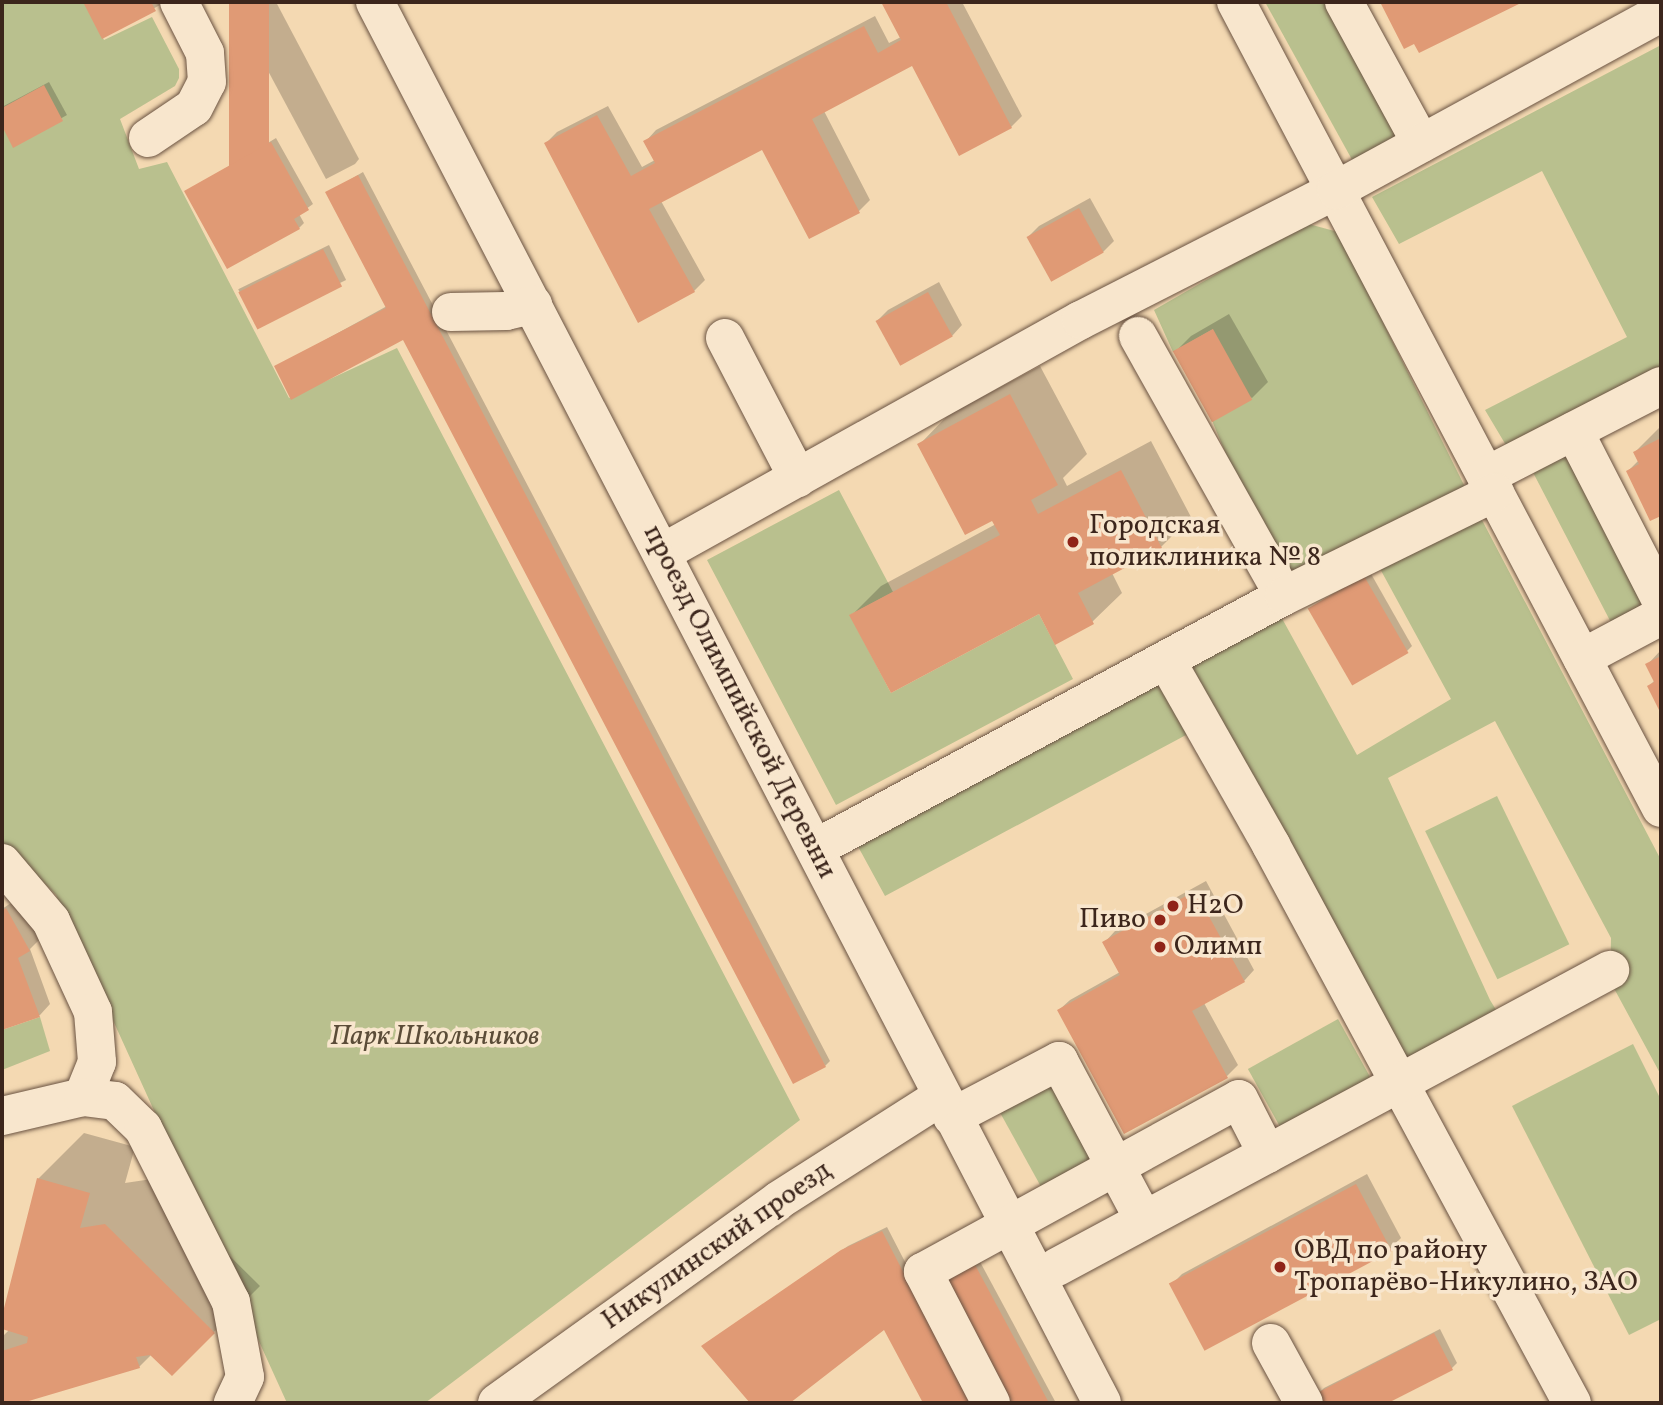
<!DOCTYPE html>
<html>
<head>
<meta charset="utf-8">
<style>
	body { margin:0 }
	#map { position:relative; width:1663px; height:1405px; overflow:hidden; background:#f4d9b2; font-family:Vollkorn,serif }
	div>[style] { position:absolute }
	.green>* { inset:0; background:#b9c08e; transform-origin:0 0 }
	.shadow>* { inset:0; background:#0003; transform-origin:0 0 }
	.building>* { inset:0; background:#e09a75; transform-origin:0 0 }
	.roads { filter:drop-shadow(0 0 2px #6a5342) drop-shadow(0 0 2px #6a5342) }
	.minor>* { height:38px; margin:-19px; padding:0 19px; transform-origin:19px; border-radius:19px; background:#f8e6cd }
	.dots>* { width:19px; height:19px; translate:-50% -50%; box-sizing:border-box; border:4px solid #f8e6cd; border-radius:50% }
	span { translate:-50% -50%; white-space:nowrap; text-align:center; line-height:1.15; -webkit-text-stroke:7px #f8e6cd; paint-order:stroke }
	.poi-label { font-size:28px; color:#3c261c }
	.left { translate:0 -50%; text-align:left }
	.right { translate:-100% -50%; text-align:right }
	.street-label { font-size:28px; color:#3c261c }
	.park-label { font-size:28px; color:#5b4c38; font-style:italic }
	.frame { position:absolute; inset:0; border:4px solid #3c261c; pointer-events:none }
</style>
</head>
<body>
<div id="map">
	<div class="green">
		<div style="clip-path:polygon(2px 2px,84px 2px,104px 40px,152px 17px,179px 69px,179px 78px,175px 86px,120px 119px,139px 169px,167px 162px,289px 398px,397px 348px,800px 1120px,425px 1403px,287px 1403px,56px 895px,2px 841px)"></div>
		<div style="clip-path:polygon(1265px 2px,1344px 2px,1421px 143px,1361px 176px)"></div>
		<div style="clip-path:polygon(1661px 45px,1661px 386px,1575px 431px,1661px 600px,1619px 638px,1525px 457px,1516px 462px,1485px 410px,1627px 337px,1542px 171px,1399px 244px,1372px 197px)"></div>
		<div style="clip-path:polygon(1305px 223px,1338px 232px,1473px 503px,1661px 860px,1661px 1075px,1610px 981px,1611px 938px,1495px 721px,1388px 778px,1490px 1000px,1506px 1026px,1397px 1084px,1201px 727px,885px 896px,849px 830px,1273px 602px,1357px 755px,1451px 699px,1372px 554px,1296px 590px,1242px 493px,1213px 423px,1213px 329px,1173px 352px,1154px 310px)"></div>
		<div style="clip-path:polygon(839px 490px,893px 592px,850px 615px,891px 693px,1039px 614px,1073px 679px,836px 805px,707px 560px)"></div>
		<div style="left:1497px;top:796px;width:165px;height:80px;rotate:64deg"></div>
		<div style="clip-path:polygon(40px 1017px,50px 1051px,2px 1070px,2px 1030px)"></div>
		<div style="left:1338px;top:1019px;width:70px;height:103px;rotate:61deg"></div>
		<div style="clip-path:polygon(1633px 1044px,1661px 1100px,1661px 1319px,1629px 1335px,1512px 1106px)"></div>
		<div style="left:1045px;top:1068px;width:121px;height:61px;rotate:61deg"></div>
	</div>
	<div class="shadow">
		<div style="clip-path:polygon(85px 2px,158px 2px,160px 5px,103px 36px)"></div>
		<div style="clip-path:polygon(231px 2px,276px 2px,359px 159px,355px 164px,326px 179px)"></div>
		<div style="clip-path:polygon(883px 2px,962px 2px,1022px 116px,1011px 127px,912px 64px,824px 111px,870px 200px,859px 211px,810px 237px,762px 148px,661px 201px,705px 280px,694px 291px,546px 143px,557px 132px,608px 106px,642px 167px,655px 160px,646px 141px,656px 130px,875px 16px,889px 43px,901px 37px)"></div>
		<div style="clip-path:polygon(1382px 2px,1519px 2px,1420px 51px,1415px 41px,1404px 47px)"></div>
		<div style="clip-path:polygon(49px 82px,67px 115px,14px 145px,2px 122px,2px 107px)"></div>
		<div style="clip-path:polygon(276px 138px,313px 204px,299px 214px,304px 223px,299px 228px,186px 192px)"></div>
		<div style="clip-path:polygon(363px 172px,830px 1061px,825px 1066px,403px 338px,276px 367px,387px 306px,327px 193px)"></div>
		<div style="clip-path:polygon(1090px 198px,1114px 241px,1103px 252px,1028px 237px,1039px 226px)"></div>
		<div style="left:329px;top:245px;width:39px;height:101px;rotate:64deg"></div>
		<div style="clip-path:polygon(939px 282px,962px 325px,952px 336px,877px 321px,888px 310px)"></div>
		<div style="clip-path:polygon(1229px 314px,1268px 382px,1252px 398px,1175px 352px,1191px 336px)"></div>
		<div style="clip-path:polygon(1040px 366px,1087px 454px,1063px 478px,1067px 486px,1151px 441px,1191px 517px,1161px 547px,1112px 573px,1122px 593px,1092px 622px,1039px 612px,852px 615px,881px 586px,996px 524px,919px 445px,948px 415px)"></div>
		<div style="clip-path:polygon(1661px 426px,1661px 514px,1651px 519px,1628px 471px,1639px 460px,1635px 452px)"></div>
		<div style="clip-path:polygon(1370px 572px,1412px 646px,1407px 651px,1309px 609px)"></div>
		<div style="clip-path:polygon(1661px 650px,1661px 710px,1649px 686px,1655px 680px,1647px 665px)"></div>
		<div style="clip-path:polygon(1206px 881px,1254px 970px,1244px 981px,1204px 1003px,1238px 1065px,1227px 1076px,1059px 1010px,1070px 1000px,1120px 972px,1105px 942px,1115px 931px)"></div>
		<div style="clip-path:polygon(17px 899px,40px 939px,30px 949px,50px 1004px,40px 1015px,2px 1028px,2px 909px)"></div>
		<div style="clip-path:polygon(84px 1133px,135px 1147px,125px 1183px,152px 1179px,260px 1286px,172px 1374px,152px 1354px,139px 1367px,15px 1403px,2px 1403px,2px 1337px,9px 1330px,2px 1327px,2px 1323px,38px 1179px)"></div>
		<div style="clip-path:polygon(1367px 1174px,1401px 1238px,1390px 1249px,1171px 1285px,1182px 1274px)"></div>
		<div style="clip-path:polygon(887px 1227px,978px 1403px,925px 1403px,884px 1327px,787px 1403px,752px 1403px,703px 1346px,848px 1246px)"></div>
		<div style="clip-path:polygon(978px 1258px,1056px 1403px,1008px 1403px,944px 1280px)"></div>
		<div style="clip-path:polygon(1440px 1329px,1457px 1363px,1452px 1368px,1384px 1403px,1325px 1403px,1319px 1393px,1324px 1388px)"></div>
	</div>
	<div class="building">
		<div style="clip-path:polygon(83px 2px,151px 2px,156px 11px,102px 39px)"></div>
		<div style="left:229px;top:2px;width:40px;height:203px"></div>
		<div style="clip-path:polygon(881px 2px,946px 2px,1012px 128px,959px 156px,912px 66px,812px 119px,860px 213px,809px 239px,762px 150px,649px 209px,695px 292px,638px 323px,544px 143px,597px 115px,631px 176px,655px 163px,643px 141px,864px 26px,878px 53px,901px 40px)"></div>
		<div style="clip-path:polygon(1380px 2px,1523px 2px,1419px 53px,1414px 44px,1404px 49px)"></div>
		<div style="clip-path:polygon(44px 85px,63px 121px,13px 148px,2px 126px,2px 108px)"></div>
		<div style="clip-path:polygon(271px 142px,309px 210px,294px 219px,300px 229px,227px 269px,184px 191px)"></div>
		<div style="clip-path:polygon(358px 175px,826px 1067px,793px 1084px,403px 340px,291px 400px,274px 366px,386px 308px,325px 192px)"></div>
		<div style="left:1079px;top:208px;width:51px;height:60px;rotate:61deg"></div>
		<div style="left:323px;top:249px;width:42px;height:95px;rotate:63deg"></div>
		<div style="left:928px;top:292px;width:51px;height:60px;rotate:61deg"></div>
		<div style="left:1213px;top:329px;width:81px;height:46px;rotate:61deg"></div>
		<div style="clip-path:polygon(1010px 394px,1058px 485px,1031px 500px,1038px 514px,1121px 470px,1162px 548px,1078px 593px,1094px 624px,1055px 645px,1039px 614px,891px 693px,849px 615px,1000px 535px,992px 521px,965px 535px,917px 444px)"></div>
		<div style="clip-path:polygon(1661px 438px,1661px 516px,1650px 521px,1626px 471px,1639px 464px,1633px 452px)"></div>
		<div style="left:1364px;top:576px;width:89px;height:65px;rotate:60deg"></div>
		<div style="clip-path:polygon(1661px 656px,1661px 714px,1647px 686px,1654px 682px,1645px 664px)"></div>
		<div style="clip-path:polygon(1195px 891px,1245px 982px,1192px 1011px,1228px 1078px,1124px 1134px,1057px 1010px,1120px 975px,1102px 942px)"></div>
		<div style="clip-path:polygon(6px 908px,30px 951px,18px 958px,40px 1017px,2px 1030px,2px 911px)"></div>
		<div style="clip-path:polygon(37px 1178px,90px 1193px,80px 1228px,105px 1224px,215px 1333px,172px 1376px,150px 1355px,136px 1357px,140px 1368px,22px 1403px,2px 1403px,2px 1351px,27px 1343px,28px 1337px,2px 1329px,2px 1316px)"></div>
		<div style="left:1356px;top:1184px;width:76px;height:212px;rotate:62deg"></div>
		<div style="clip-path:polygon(882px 1231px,971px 1403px,923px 1403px,884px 1330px,790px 1403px,750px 1403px,701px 1346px,841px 1250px)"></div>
		<div style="clip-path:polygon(973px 1261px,1049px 1403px,1006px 1403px,942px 1279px)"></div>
		<div style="clip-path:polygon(1434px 1333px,1453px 1370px,1388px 1403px,1323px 1403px,1317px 1393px)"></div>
	</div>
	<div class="roads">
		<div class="minor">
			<div style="left:375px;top:2px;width:1578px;rotate:62.57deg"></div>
			<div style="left:1236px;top:2px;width:911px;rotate:62.2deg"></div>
			<div style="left:1344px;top:2px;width:161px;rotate:61.4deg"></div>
			<div style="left:148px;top:138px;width:55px;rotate:-34deg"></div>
			<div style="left:194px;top:107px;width:28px;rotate:-63deg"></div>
			<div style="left:207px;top:82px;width:29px;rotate:-94deg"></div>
			<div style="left:205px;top:53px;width:57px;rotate:-117deg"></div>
			<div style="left:451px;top:312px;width:55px;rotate:-1deg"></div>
			<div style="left:506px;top:311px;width:28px;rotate:-13deg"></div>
			<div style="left:1138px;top:336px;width:298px;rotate:60.7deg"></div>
			<div style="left:725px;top:338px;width:158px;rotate:62.5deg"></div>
			<div style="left:1574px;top:431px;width:190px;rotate:62.8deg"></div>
			<div style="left:1486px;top:476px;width:197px;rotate:-27.2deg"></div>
			<div style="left:662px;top:553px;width:479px;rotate:-29.1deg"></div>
			<div style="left:1081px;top:320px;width:286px;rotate:-27deg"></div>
			<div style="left:1336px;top:190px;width:370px;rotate:-28.6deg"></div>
			<div style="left:1582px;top:658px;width:89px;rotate:-28deg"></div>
			<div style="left:1166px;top:660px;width:213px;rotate:60.4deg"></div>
			<div style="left:1271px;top:845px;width:634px;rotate:61.66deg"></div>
			<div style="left:831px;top:840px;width:515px;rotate:-28.31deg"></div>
			<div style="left:1284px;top:596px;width:235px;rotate:-26.2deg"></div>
			<div style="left:2px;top:863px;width:76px;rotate:49.8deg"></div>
			<div style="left:51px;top:921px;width:100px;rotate:65.2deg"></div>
			<div style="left:93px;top:1012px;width:50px;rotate:85.4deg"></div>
			<div style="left:97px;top:1062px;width:38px;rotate:112deg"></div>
			<div style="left:83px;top:1097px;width:83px;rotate:166.8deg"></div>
			<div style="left:83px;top:1097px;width:32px;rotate:7deg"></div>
			<div style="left:115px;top:1101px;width:39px;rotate:44deg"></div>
			<div style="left:143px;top:1128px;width:195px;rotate:63.2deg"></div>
			<div style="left:231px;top:1302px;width:76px;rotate:79.4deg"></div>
			<div style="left:245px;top:1377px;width:29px;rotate:115deg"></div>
			<div style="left:952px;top:1117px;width:121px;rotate:-27.6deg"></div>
			<div style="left:1059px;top:1061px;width:180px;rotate:61.9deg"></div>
			<div style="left:1057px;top:1267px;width:628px;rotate:-28.24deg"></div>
			<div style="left:1271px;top:1343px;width:68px;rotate:61.2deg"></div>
			<div style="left:497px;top:1403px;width:347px;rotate:-35.7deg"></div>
			<div style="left:779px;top:1200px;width:193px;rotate:-32.5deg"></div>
			<div style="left:991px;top:1403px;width:148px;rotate:-117.4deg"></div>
			<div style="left:923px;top:1272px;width:360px;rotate:-28.7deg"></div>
			<div style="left:1239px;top:1099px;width:62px;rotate:63deg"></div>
		</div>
	</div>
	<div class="dots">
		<div style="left:1073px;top:542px;background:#8f2418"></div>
		<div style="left:1173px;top:906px;background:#8f2418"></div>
		<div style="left:1160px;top:920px;background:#8f2418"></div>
		<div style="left:1160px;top:947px;background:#8f2418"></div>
		<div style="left:1280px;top:1267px;background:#8f2418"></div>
	</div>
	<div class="poi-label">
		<span class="left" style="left:1089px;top:542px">Городская<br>поликлиника № 8</span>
		<span class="left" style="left:1187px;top:906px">H2O</span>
		<span class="right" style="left:1146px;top:920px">Пиво</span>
		<span class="left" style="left:1174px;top:947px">Олимп</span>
		<span class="left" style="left:1294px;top:1267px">ОВД по району<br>Тропарёво-Никулино, ЗАО</span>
	</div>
	<div class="street-label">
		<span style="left:739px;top:702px;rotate:63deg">проезд Олимпийской Деревни</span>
		<span style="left:717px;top:1246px;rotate:-35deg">Никулинский проезд</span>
	</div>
	<div class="park-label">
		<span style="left:435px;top:1037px">Парк Школьников</span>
	</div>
	<div class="frame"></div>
</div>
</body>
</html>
